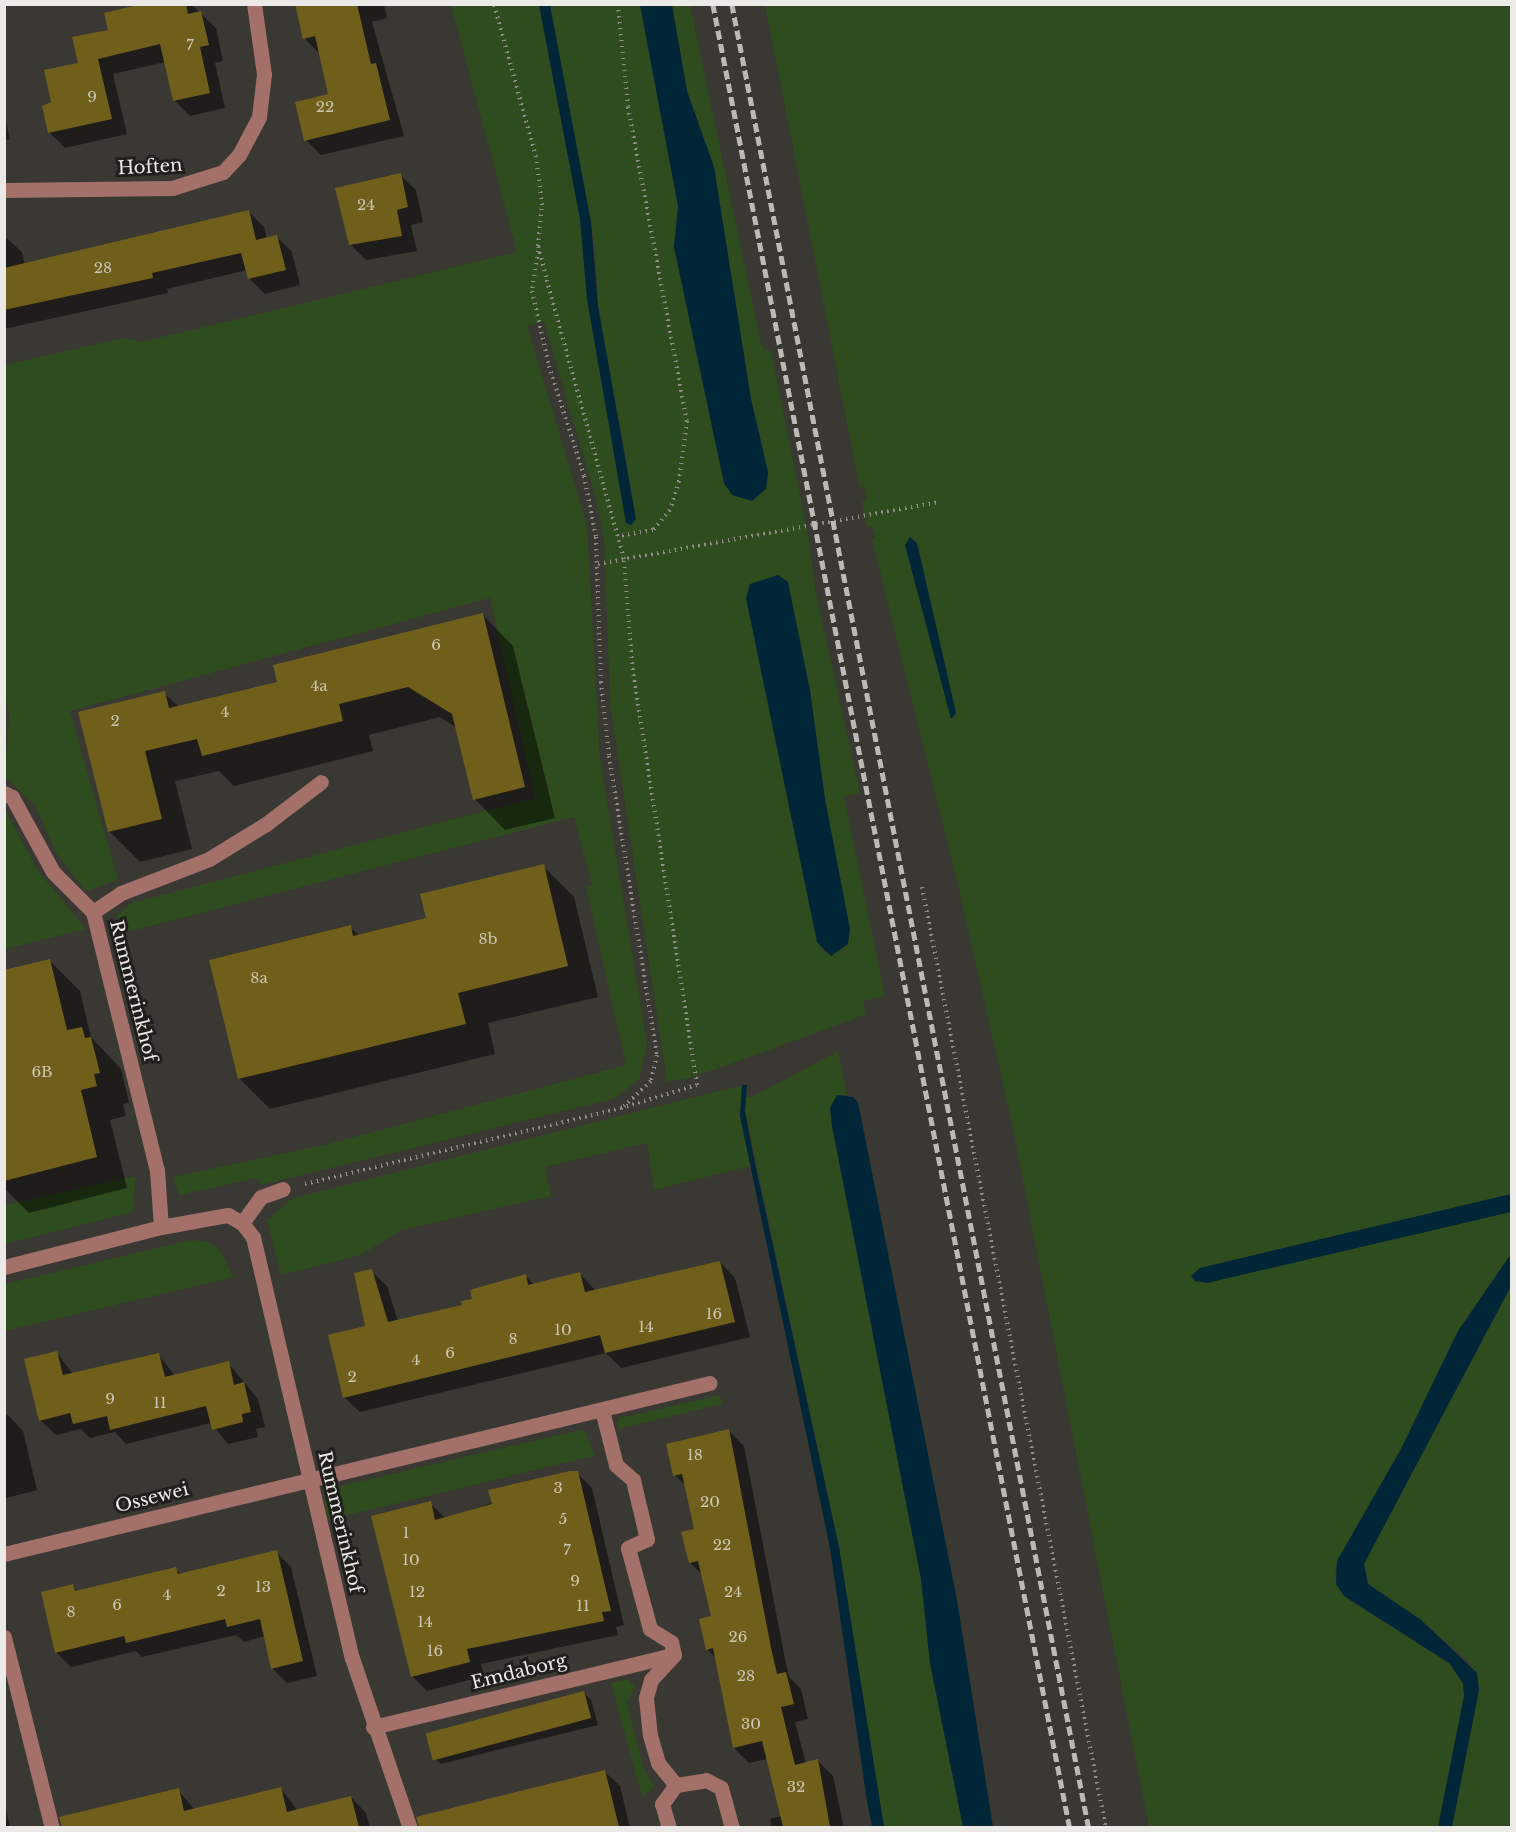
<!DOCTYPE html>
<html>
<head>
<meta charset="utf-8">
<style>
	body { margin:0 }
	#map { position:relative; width:1516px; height:1832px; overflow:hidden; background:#393833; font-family:"Libre Baskerville",serif }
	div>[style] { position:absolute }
	.green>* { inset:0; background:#2e4c1d }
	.water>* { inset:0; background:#002637 }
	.shadow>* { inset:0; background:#0007 }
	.building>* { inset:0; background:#705f1b; transform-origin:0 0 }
	.path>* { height:4px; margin-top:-2px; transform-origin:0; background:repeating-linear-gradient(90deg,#8e8d89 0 1.5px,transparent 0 6px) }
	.minor>* { height:15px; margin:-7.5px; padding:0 7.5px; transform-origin:7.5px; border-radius:7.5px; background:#a3706a }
	.rail>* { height:4.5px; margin-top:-2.25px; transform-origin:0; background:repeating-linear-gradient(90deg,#bbbab6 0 9px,transparent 0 13.5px) }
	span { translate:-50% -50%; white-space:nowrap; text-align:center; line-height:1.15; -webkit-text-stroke:6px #201f1d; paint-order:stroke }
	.number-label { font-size:15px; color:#ccc7b4 }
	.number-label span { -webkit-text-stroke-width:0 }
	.street-label { font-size:18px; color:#ebeae7 }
	.frame { position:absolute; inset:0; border:6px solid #ebeae7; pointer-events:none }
</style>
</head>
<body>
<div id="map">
	<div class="green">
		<div style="clip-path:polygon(evenodd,451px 5px,539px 5px,580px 219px,587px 299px,626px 523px,634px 524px,625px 453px,598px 306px,595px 245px,550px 5px,640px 5px,678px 206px,674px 247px,724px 483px,732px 495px,766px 489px,768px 472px,751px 399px,714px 167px,687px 91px,672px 5px,690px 5px,762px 348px,771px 351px,809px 540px,815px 589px,860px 793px,844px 797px,885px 996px,863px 1001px,866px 1014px,841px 1024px,691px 1078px,667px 1082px,610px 704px,604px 537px,594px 492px,544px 322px,527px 326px,587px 525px,600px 759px,647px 1043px,639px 1080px,613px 1099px,261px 1185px,258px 1178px,179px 1195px,173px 1177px,328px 1144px,626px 1065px,586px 887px,592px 885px,574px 817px,123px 933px,117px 915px,131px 903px,535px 798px,490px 598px,70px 711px,118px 880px,87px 891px,83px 888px,56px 853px,35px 805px,5px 777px,9px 713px,4px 689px,4px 365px,123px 338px,141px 342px,517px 252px,451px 5px,746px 598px,810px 690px,825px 799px,827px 954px,820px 948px,746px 598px)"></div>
		<div style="clip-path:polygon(evenodd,765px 5px,1511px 5px,1511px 1194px,1200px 1268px,1217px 1280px,1511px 1212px,1511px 1254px,1458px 1331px,1401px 1449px,1337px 1561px,1335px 1574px,1344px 1596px,1449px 1663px,1463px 1684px,1464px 1696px,1438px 1827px,1149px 1827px,1011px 1119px,957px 881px,872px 539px,876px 538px,872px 526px,867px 527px,862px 502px,867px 499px,864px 487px,860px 487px,847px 423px,765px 5px,917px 543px,956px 713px,952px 718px,905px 545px,917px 543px)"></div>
		<div style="clip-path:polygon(5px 809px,38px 871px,86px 929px,5px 949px)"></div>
		<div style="clip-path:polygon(838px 1051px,847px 1095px,837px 1095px,830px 1108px,832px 1126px,921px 1579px,930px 1663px,963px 1827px,884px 1827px,839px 1547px,745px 1111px,745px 1097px,752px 1097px)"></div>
		<div style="clip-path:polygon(742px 1085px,740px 1116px,751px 1166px,654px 1190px,647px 1143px,545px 1167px,551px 1196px,402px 1230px,361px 1255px,281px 1275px,267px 1220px,293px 1198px)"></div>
		<div style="clip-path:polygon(136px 1176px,133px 1212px,5px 1244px,5px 1205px)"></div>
		<div style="clip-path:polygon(190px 1240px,205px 1241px,218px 1248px,234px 1277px,5px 1331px,5px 1284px)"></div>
		<div style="clip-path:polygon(1511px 1286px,1511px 1827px,1452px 1827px,1479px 1690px,1470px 1663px,1421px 1620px,1368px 1584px,1364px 1563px)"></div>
		<div style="clip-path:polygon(720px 1395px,722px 1404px,619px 1429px,617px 1422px,620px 1418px)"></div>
		<div style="clip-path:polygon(580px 1430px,586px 1432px,594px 1456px,327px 1520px,324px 1498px,332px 1488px)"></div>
		<div style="clip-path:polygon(628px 1679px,635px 1687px,627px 1703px,644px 1770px,655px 1786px,642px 1797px,611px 1683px)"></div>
	</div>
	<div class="water">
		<div style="clip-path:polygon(539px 5px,550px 5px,591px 222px,598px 306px,636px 519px,631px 525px,626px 523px,587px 299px,580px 219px)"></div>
		<div style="clip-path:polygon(640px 5px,672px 5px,687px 91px,714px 167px,751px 399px,768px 472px,766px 489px,752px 501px,732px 495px,724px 483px,674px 247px,678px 206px)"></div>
		<div style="clip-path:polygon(910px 537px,917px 543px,956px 713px,951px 719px,905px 545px)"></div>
		<div style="clip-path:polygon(778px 575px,788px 582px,810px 690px,825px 799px,850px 929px,848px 944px,831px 956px,817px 942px,746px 598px,750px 584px)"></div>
		<div style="clip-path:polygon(742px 1085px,747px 1085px,745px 1111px,754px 1159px,839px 1547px,884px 1827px,872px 1827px,867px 1801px,830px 1548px,740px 1116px)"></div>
		<div style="clip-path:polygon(837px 1095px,853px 1097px,858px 1102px,957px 1600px,993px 1827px,963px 1827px,930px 1663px,921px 1579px,832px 1126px,830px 1108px)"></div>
		<div style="clip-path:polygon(1511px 1194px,1511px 1212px,1207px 1283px,1195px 1281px,1191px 1276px,1200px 1268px)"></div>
		<div style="clip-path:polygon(1511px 1254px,1511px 1286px,1364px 1564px,1368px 1584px,1421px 1620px,1477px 1673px,1479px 1690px,1452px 1827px,1438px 1827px,1464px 1696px,1463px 1683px,1449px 1663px,1344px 1596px,1336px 1584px,1337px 1561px,1401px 1449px,1458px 1331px)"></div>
	</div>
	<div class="shadow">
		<div style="clip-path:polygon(149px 4px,191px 4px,216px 28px,223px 61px,215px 63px,225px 108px,190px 116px,174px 100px,165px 62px,113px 74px,127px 134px,65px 148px,49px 132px,53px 103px,110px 31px)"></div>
		<div style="clip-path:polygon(296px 4px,384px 4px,387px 18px,372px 22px,404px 136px,321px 155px,306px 140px,330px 95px,320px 54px,304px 38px)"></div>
		<div style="clip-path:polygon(4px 114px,10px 139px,4px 140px)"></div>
		<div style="clip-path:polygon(400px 175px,416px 190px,423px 222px,411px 225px,417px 251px,366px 260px,350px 244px)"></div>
		<div style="clip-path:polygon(248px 211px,264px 227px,267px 239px,277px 237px,292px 252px,300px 285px,265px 294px,249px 278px,247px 270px,167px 289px,168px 293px,4px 329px,4px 236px,22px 252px,25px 265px)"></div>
		<div style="clip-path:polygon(483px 615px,513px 646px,555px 818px,505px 830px,475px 799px,457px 728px,440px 717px,369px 735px,373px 751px,234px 786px,219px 771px,175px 781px,192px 849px,140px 862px,109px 831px,164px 693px,179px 707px,279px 683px)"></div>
		<div style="clip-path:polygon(543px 866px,574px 897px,598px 997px,488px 1023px,495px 1054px,270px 1109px,239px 1078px,350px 927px,360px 936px,428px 919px)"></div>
		<div style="clip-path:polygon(49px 960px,80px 991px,91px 1037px,121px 1069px,129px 1103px,123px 1104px,126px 1116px,110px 1120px,127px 1188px,29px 1213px,4px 1188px,4px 971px)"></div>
		<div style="clip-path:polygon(720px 1262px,735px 1278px,750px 1337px,621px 1368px,606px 1353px,360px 1412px,344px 1397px,367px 1328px,371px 1271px,387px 1286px,398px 1321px,463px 1306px,526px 1276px,534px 1285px,580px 1274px,596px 1291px)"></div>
		<div style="clip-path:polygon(57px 1353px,73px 1374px,158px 1354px,175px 1376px,228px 1363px,258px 1399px,265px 1427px,256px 1429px,258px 1437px,228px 1444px,211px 1423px,126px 1444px,115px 1432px,90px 1438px,81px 1429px,56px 1435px,40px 1420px)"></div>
		<div style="clip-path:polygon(8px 1415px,23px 1431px,37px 1490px,6px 1498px,4px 1416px)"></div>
		<div style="clip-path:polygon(728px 1430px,744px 1446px,786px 1664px,789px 1677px,801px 1689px,808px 1719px,795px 1722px,806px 1764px,818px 1761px,833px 1776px,844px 1828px,772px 1828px,770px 1819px,782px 1816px,768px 1759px,749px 1763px,734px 1748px,717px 1659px,707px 1649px,713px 1617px,703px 1575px,690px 1563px,683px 1533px,696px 1530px,686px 1486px,675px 1475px)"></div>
		<div style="clip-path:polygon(577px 1473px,592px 1488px,624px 1625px,616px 1627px,618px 1635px,481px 1664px,484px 1676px,427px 1691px,412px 1676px,430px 1503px,446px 1519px)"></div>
		<div style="clip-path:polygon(276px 1552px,291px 1567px,317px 1676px,287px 1683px,272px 1668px,265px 1636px,244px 1642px,236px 1635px,142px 1657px,136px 1651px,71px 1667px,56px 1652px,72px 1586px,78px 1592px,176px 1569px,182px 1575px)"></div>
		<div style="clip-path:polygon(584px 1693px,591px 1700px,598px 1725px,441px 1764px,433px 1757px)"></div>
		<div style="clip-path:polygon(604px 1771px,620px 1786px,630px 1828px,451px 1828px,447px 1811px)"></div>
		<div style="clip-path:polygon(281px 1789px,298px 1811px,351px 1797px,366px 1813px,370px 1828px,99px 1828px,94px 1810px,178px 1790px,195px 1810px)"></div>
		<div style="clip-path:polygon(4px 1804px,10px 1826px,12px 1828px,4px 1828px)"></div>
	</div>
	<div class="building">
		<div style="clip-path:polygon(142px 4px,186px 4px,188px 14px,201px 11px,209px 45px,200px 47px,210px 93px,173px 101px,160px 44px,98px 59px,112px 119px,48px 133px,42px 106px,51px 102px,44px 70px,78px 63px,72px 37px,108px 30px,104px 13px)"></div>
		<div style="clip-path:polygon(295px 4px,357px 4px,371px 64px,376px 63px,390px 120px,304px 141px,295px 102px,328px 94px,315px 36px,303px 39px)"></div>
		<div style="clip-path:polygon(401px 173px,408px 207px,397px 210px,402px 236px,349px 245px,335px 188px)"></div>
		<div style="clip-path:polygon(249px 210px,256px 240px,277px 235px,286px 270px,248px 279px,241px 253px,152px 273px,153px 278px,4px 310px,4px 268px)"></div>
		<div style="clip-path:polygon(483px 613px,525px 787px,473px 800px,452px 714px,408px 687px,339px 704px,343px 721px,202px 756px,197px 739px,145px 751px,162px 819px,108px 832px,78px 712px,165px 691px,169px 708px,277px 682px,273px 665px)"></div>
		<div style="clip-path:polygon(544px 864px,568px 966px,458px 993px,466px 1024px,238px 1079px,209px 960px,351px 925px,353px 936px,426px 918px,420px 894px)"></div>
		<div style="clip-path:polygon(50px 959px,67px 1030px,82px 1027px,85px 1038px,91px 1037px,100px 1073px,94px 1074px,97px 1086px,81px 1090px,97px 1157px,4px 1181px,4px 970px)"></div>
		<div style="clip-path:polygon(720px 1261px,735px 1322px,605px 1353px,600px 1335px,343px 1398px,328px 1335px,365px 1326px,354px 1273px,372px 1269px,388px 1322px,462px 1305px,461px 1301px,472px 1299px,470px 1290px,526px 1274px,528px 1285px,580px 1272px,585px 1292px)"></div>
		<div style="clip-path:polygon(57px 1351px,63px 1375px,159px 1353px,165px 1377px,229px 1361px,234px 1385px,244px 1382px,251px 1412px,242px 1414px,243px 1422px,212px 1430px,206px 1406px,110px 1430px,107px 1416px,73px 1424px,70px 1413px,39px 1421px,24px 1359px)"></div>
		<div style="clip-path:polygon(729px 1429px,771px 1648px,777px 1674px,786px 1672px,794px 1704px,781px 1707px,795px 1765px,818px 1759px,830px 1827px,783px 1827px,762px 1741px,733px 1748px,713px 1648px,706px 1650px,699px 1619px,711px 1616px,698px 1561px,689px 1563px,681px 1532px,694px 1529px,682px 1474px,673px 1476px,666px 1444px)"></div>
		<div style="clip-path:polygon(570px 1471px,578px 1471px,611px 1611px,602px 1612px,604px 1621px,467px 1649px,470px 1662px,411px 1677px,371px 1516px,431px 1501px,435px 1520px,492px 1504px,488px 1490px)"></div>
		<div style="clip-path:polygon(277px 1550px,303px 1661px,271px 1669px,260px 1619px,227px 1627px,225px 1619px,126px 1643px,124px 1636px,55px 1653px,41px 1592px,73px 1584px,75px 1591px,176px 1567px,178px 1574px)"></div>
		<div style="left:584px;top:1691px;width:28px;height:164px;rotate:75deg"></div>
		<div style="clip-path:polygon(605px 1770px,619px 1827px,419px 1827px,416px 1817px)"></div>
		<div style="clip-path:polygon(281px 1787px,287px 1812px,351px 1796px,359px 1827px,62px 1827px,59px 1817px,179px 1788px,184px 1811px)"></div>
	</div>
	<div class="path">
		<div style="left:618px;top:4px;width:103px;rotate:84.5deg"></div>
		<div style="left:628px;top:107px;width:319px;rotate:79.4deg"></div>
		<div style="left:687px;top:421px;width:61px;rotate:97.6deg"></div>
		<div style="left:679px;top:481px;width:30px;rotate:107deg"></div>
		<div style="left:670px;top:510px;width:26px;rotate:130deg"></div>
		<div style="left:653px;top:530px;width:36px;rotate:170deg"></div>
		<div style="left:538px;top:251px;width:40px;rotate:98.5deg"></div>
		<div style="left:532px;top:291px;width:77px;rotate:77.2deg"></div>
		<div style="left:549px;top:366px;width:115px;rotate:72.3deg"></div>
		<div style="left:584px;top:476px;width:62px;rotate:78.9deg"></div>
		<div style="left:596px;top:537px;width:145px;rotate:88deg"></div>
		<div style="left:601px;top:682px;width:74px;rotate:83.8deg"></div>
		<div style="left:609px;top:756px;width:303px;rotate:80.9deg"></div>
		<div style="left:657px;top:1055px;width:27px;rotate:103deg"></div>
		<div style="left:651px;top:1081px;width:37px;rotate:137deg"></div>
		<div style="left:598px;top:564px;width:347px;rotate:-10.3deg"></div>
		<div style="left:922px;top:887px;width:959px;rotate:78.94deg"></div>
		<div style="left:305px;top:1184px;width:325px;rotate:-13.5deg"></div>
		<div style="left:621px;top:1108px;width:79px;rotate:-16.8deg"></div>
		<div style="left:697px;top:1085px;width:426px;rotate:-98.8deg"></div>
		<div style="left:632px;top:664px;width:105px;rotate:-94.4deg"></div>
		<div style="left:624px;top:559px;width:293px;rotate:-105.5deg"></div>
		<div style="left:546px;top:277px;width:32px;rotate:-104deg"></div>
		<div style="left:538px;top:246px;width:41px;rotate:-84.4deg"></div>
		<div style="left:542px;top:205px;width:48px;rotate:-97.1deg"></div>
		<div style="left:536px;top:157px;width:159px;rotate:-105.4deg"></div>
	</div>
	<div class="minor">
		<div style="left:4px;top:190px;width:168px;rotate:-0.7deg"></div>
		<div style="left:172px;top:188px;width:53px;rotate:-17.4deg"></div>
		<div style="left:223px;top:172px;width:23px;rotate:-47deg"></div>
		<div style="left:239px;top:155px;width:43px;rotate:-62.2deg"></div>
		<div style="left:259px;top:117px;width:43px;rotate:-83.4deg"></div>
		<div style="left:264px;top:74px;width:71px;rotate:-98.1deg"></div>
		<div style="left:4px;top:793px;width:9px;rotate:27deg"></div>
		<div style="left:12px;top:797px;width:85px;rotate:61.3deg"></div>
		<div style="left:53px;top:872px;width:57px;rotate:45deg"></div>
		<div style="left:93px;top:912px;width:266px;rotate:76.1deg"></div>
		<div style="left:157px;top:1170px;width:57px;rotate:86deg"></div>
		<div style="left:93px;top:912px;width:34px;rotate:-34deg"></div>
		<div style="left:121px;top:893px;width:94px;rotate:-21.1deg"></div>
		<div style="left:209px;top:859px;width:67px;rotate:-31.6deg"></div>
		<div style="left:266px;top:824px;width:69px;rotate:-37.4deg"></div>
		<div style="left:242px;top:1223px;width:32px;rotate:-54deg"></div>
		<div style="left:261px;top:1197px;width:23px;rotate:-20deg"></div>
		<div style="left:4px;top:1267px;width:162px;rotate:-14.3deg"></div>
		<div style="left:161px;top:1227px;width:68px;rotate:-10.2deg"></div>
		<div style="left:228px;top:1215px;width:16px;rotate:30deg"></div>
		<div style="left:242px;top:1223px;width:18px;rotate:52deg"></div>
		<div style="left:253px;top:1237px;width:432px;rotate:76.8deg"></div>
		<div style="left:352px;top:1658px;width:180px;rotate:71.2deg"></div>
		<div style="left:602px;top:1410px;width:57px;rotate:75.7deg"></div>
		<div style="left:616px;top:1465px;width:23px;rotate:41deg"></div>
		<div style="left:633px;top:1480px;width:61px;rotate:76.7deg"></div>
		<div style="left:647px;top:1539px;width:21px;rotate:155deg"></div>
		<div style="left:628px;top:1548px;width:84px;rotate:74.8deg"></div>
		<div style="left:650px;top:1629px;width:25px;rotate:32deg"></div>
		<div style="left:671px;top:1642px;width:13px;rotate:77deg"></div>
		<div style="left:674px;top:1655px;width:34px;rotate:133deg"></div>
		<div style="left:651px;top:1680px;width:19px;rotate:106deg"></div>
		<div style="left:646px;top:1698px;width:37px;rotate:84deg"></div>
		<div style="left:650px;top:1735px;width:29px;rotate:74deg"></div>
		<div style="left:658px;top:1763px;width:28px;rotate:51deg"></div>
		<div style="left:676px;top:1785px;width:30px;rotate:-9deg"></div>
		<div style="left:706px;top:1780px;width:17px;rotate:28deg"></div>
		<div style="left:721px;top:1788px;width:41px;rotate:74.6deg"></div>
		<div style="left:4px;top:1554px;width:726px;rotate:-13.62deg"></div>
		<div style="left:4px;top:1637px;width:197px;rotate:75.9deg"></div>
		<div style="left:373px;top:1727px;width:309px;rotate:-13.5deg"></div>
		<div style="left:669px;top:1828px;width:25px;rotate:-106deg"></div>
		<div style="left:662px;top:1804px;width:24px;rotate:-54deg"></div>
	</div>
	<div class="rail">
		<div style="left:713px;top:4px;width:1859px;rotate:78.93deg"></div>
		<div style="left:732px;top:4px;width:1859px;rotate:78.93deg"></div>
	</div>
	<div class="number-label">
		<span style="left:190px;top:45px">7</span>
		<span style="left:92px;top:97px">9</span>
		<span style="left:325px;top:107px">22</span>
		<span style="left:366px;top:205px">24</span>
		<span style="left:103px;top:268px">28</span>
		<span style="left:436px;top:645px">6</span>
		<span style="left:319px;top:686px">4a</span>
		<span style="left:225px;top:712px">4</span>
		<span style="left:115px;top:721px">2</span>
		<span style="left:488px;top:939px">8b</span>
		<span style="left:259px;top:978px">8a</span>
		<span style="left:42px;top:1072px">6B</span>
		<span style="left:714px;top:1314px">16</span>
		<span style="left:646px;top:1327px">14</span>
		<span style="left:563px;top:1330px">10</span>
		<span style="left:513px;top:1339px">8</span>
		<span style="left:450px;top:1353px">6</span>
		<span style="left:416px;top:1360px">4</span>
		<span style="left:352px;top:1377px">2</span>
		<span style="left:110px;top:1399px">9</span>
		<span style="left:160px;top:1403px">11</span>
		<span style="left:695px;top:1455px">18</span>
		<span style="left:558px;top:1488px">3</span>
		<span style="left:710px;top:1502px">20</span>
		<span style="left:563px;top:1519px">5</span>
		<span style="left:406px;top:1533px">1</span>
		<span style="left:722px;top:1545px">22</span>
		<span style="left:567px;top:1550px">7</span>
		<span style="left:411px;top:1560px">10</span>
		<span style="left:575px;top:1581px">9</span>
		<span style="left:263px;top:1587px">13</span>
		<span style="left:221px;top:1591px">2</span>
		<span style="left:417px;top:1592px">12</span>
		<span style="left:733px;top:1592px">24</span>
		<span style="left:167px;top:1595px">4</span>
		<span style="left:117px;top:1605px">6</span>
		<span style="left:583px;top:1606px">11</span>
		<span style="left:71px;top:1612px">8</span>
		<span style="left:425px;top:1622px">14</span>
		<span style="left:738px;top:1637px">26</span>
		<span style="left:435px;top:1651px">16</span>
		<span style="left:746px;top:1676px">28</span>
		<span style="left:751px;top:1724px">30</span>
		<span style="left:796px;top:1787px">32</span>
	</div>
	<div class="street-label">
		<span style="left:150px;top:167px;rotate:-3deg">Hoften</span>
		<span style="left:133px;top:991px;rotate:76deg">Rummerinkhof</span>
		<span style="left:152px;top:1498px;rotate:-14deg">Ossewei</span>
		<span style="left:340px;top:1522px;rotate:77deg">Rummerinkhof</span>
		<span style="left:519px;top:1672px;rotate:-14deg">Emdaborg</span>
	</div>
	<div class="frame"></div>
</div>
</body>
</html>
